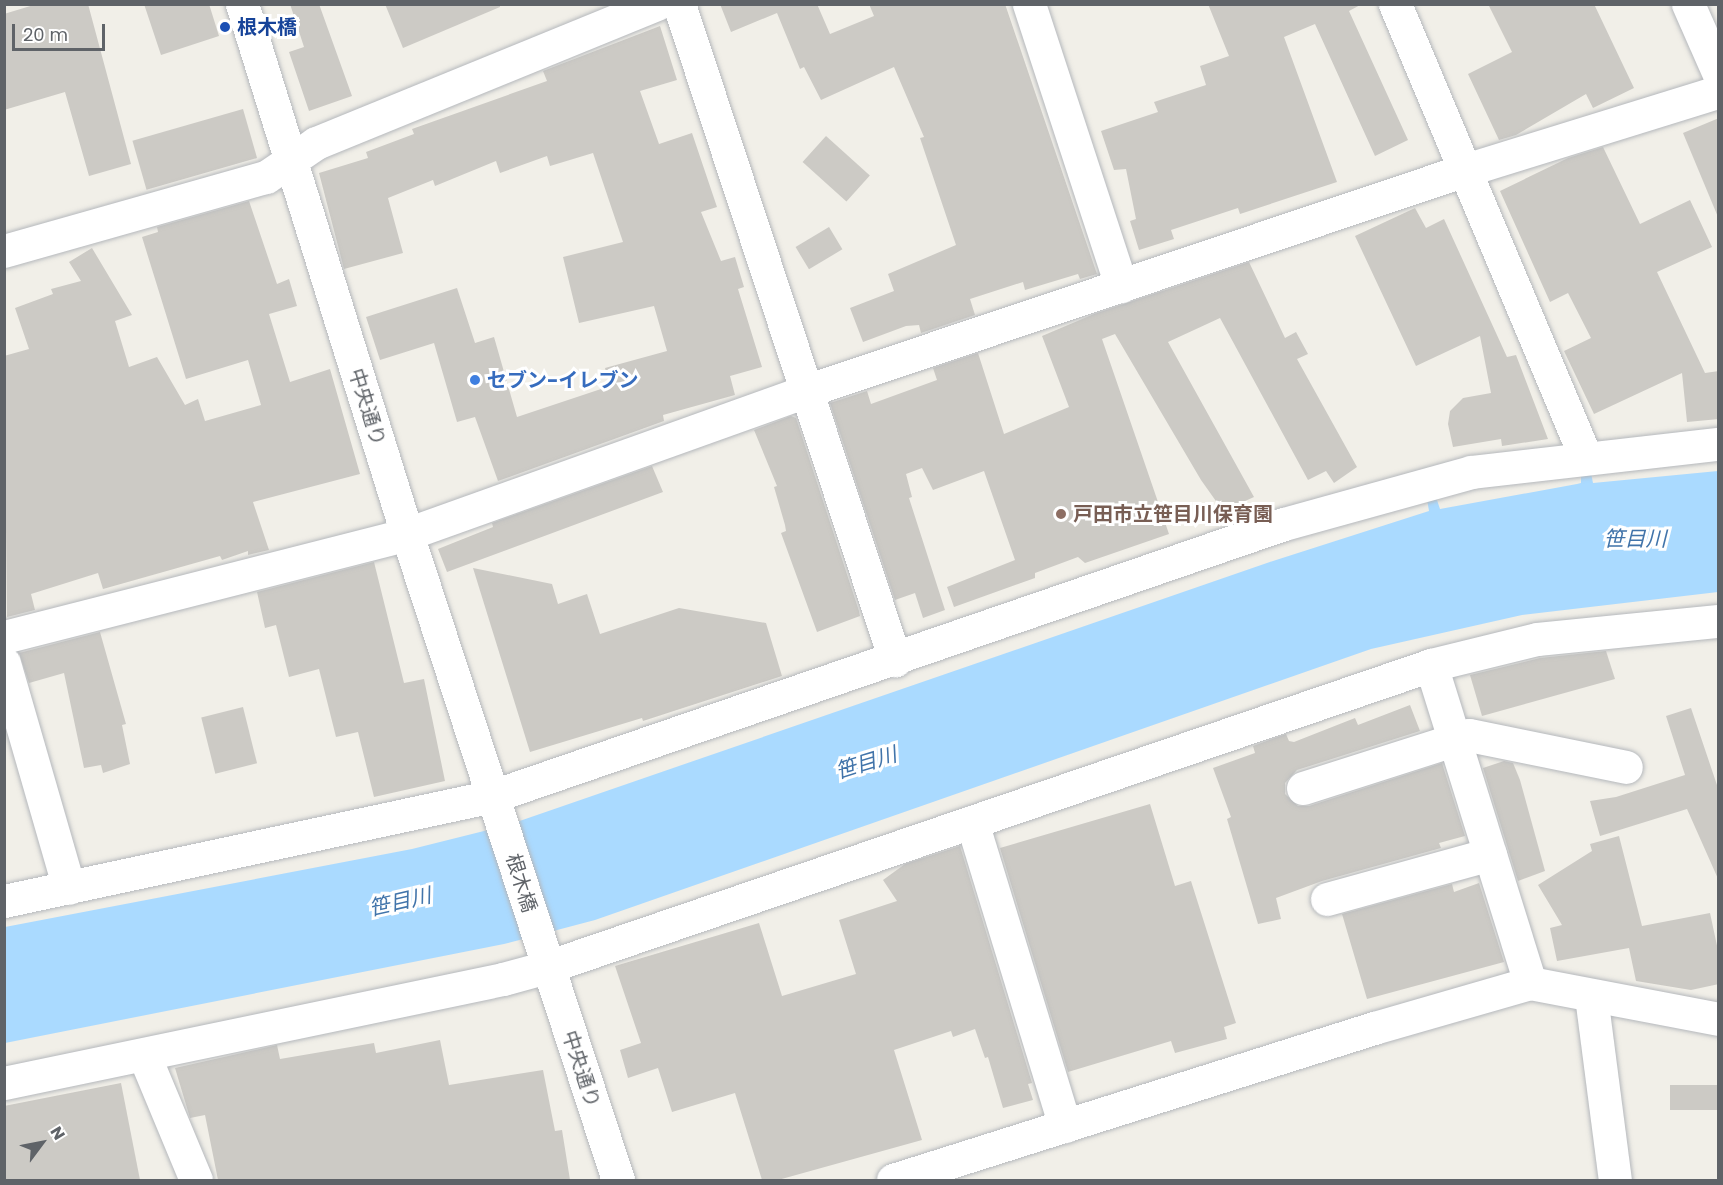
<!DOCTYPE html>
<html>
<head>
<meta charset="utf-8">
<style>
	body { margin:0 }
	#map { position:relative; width:1723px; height:1185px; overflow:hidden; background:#f1efe8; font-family:Poppins,"Noto Sans JP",sans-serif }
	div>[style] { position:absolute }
	.water>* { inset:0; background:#aadaff }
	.building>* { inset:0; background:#cccac5; transform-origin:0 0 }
	.roads { filter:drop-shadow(0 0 2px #b5b8bc) drop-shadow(0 0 2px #b5b8bc) }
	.minor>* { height:33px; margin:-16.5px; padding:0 16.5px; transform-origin:16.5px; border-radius:16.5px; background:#fff }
	.dots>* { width:16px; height:16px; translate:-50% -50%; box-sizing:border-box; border:3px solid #fff; border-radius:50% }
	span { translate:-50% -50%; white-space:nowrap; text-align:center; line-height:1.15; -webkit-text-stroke:6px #fff; paint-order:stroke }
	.transit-label { font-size:20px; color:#164399; font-weight:700 }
	.left { translate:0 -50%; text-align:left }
	.shop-label { font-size:20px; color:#366cbe; font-weight:700 }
	.street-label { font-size:20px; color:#5f6368 }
	.education-label { font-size:20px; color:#785e54; font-weight:700 }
	.water-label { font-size:21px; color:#4174aa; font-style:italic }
	.frame { position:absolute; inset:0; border:6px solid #5f6368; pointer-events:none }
	.north { position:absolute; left:12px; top:1113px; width:60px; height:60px; -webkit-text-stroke:4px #fff; paint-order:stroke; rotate:58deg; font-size:16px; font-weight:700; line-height:24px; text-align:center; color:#5f6368 }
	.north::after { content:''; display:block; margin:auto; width:21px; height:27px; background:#5f6368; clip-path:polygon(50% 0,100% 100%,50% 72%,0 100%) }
	.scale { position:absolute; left:12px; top:24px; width:93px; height:27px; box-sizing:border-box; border:3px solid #5f6368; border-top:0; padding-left:8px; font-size:18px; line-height:21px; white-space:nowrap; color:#5f6368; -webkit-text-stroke:4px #fff; paint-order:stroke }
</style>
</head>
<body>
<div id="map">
	<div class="water">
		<div style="clip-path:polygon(1718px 471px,1718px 592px,1522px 615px,1371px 649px,595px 920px,504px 944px,5px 1043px,5px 927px,412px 849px,508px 825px,1273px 561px,1429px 511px,1427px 499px,1436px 497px,1440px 509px,1577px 484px,1581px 483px,1581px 474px,1591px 473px,1593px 483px)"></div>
	</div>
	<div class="building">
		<div style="clip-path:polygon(37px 4px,88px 4px,131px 164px,89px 176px,65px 92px,4px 110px,4px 14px)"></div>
		<div style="clip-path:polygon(144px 4px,209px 4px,219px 36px,161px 55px)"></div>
		<div style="clip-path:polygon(290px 4px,319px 4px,352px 96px,309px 111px,289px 52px,304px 47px)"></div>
		<div style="clip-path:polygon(385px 4px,500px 4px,500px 7px,403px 48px)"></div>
		<div style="clip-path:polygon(720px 4px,817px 4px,830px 34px,874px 16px,869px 4px,1005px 4px,1097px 274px,1080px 279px,1078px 274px,1025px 290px,1023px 282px,970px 299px,975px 315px,921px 333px,919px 325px,906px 326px,863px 342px,850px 308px,894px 291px,888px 274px,956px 245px,920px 138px,924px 137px,894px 67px,821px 100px,804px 67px,800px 69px,777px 13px,731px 32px)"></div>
		<div style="clip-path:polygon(1208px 4px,1362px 4px,1349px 11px,1408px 140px,1375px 156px,1315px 24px,1284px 37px,1337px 182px,1240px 214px,1238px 208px,1171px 230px,1174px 239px,1139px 250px,1130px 221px,1136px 219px,1126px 169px,1114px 170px,1101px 131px,1158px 112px,1154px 102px,1206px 85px,1200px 66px,1229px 56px)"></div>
		<div style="clip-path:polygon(1488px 4px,1594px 4px,1634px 88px,1593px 108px,1586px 94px,1516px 135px,1499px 140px,1468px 74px,1512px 52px)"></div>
		<div style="clip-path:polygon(660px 26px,677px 80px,640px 91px,659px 144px,692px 133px,717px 207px,701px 212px,721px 261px,735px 257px,744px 287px,738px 289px,762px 367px,730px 376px,735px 395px,663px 415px,664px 421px,498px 481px,475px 417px,457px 422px,434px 343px,380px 360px,366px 317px,457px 288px,475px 343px,494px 337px,517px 417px,610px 386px,605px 368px,667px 351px,654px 306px,579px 323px,563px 257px,623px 242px,593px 153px,550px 166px,547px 156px,500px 173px,496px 161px,435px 186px,433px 180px,388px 198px,403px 253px,344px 269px,319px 173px,368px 158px,366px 152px,414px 134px,412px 129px,547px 81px,543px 71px)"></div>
		<div style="left:243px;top:109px;width:51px;height:115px;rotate:74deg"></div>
		<div style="clip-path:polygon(1719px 118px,1719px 216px,1718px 217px,1683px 133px)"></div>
		<div style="left:826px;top:136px;width:59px;height:35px;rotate:42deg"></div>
		<div style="clip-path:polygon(1603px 147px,1640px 224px,1690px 200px,1712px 247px,1657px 272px,1705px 373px,1719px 371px,1719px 419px,1687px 422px,1682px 373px,1594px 414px,1564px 351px,1591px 338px,1568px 293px,1550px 302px,1500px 191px,1568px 158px)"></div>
		<div style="clip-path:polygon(249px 201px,277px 284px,289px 279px,297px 306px,269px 314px,290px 382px,330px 369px,360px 474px,253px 502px,269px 550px,248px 555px,248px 551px,222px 560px,220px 556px,103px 589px,98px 573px,31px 594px,35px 610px,7px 617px,4px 356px,29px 349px,15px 308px,53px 294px,51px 289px,81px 281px,69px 262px,92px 248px,132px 315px,115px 321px,129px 367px,157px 357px,185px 405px,198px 399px,205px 421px,261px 405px,248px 360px,186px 379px,142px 237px,158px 232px,157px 227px)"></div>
		<div style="clip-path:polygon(1415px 208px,1426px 228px,1444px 219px,1507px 357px,1516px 355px,1548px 439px,1502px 446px,1501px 439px,1453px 447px,1448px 424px,1450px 411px,1463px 398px,1491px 393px,1480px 336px,1416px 366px,1355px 236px)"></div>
		<div style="left:829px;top:227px;width:26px;height:39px;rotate:59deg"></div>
		<div style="clip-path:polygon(1249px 262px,1285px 338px,1296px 332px,1308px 354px,1297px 359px,1357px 467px,1334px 483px,1326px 471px,1308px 480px,1220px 318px,1168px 342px,1254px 497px,1223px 511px,1201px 480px,1115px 334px,1102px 339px,1169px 534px,1085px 563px,1078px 557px,1035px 573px,1035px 578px,954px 607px,947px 587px,1015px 560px,984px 471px,933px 490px,922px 468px,906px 474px,912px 497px,909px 498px,945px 610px,923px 618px,915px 593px,895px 600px,830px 403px,867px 391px,871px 404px,937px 380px,933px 368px,978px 353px,1004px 434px,1069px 407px,1042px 336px,1094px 314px)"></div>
		<div style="clip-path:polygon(791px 416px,796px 418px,859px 611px,860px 616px,817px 632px,781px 533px,786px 531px,785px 525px,774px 487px,777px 486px,754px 430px)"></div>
		<div style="clip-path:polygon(652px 466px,663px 492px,447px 572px,438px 549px,493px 527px,492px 523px)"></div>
		<div style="clip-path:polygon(374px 562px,404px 683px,424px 679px,445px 781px,374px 797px,358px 732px,336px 737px,319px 669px,289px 677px,276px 625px,265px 628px,257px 592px)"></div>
		<div style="clip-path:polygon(473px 568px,552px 584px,558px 604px,587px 594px,600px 634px,679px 608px,766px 623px,782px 676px,643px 721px,642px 718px,530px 752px)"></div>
		<div style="clip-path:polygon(100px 632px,126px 724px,122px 725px,130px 764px,103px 773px,101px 765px,84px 768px,64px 673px,29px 683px,19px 653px)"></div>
		<div style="clip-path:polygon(1606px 651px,1615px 679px,1482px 716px,1470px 675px,1540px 658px)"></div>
		<div style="clip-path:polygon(1410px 705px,1420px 731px,1297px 770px,1285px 783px,1285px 794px,1298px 806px,1309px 806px,1442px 763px,1465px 836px,1439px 843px,1441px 848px,1322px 881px,1276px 898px,1281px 919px,1258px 924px,1227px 819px,1231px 817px,1213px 768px,1255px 753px,1253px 746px,1286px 734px,1289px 741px,1294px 742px,1355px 718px,1358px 725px)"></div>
		<div style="left:243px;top:707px;width:58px;height:43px;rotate:76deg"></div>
		<div style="clip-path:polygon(1691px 708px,1719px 791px,1719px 881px,1687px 809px,1600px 836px,1590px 801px,1616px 797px,1685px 775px,1666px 716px)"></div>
		<div style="clip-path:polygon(1504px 761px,1513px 763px,1520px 780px,1545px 871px,1518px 881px,1483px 768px)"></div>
		<div style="clip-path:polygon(1150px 804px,1175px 886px,1191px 881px,1236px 1023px,1224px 1027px,1227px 1039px,1175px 1053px,1171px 1041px,1068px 1072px,1000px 848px)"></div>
		<div style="clip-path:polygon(1619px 836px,1642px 926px,1710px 913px,1719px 955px,1719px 984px,1691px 990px,1636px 981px,1629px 948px,1557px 961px,1550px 928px,1562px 925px,1538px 885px,1592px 851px,1590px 844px)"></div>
		<div style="clip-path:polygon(960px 846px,1032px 1083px,1028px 1084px,1033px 1100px,1003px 1108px,988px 1057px,985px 1058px,975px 1029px,953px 1037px,951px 1031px,894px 1050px,922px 1140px,778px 1180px,762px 1180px,735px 1093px,672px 1112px,658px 1068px,628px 1078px,620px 1050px,641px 1043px,615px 966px,759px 923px,782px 996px,856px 974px,839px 920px,897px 901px,883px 880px,905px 864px)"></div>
		<div style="clip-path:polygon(1479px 883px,1504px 962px,1367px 999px,1342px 914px,1452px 884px,1454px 892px)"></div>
		<div style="clip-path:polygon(440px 1040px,449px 1085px,543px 1070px,555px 1131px,562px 1130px,570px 1180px,218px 1180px,205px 1115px,190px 1118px,175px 1068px,277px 1045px,280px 1059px,374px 1043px,376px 1053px)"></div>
		<div style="clip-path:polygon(121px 1083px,140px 1180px,4px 1180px,4px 1106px)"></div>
		<div style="left:1719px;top:1085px;width:25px;height:49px;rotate:90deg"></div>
	</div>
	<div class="roads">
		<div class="minor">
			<div style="left:242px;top:4px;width:555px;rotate:72.71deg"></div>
			<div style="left:407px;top:534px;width:680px;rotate:71.91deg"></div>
			<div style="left:679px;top:4px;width:691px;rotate:71.77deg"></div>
			<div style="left:1029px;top:4px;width:297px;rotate:71.9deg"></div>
			<div style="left:1395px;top:4px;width:491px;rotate:67.2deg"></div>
			<div style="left:1688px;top:4px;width:74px;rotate:66.2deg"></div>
			<div style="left:4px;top:251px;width:272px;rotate:-15.8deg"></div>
			<div style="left:266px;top:177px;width:60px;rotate:-34.2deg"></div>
			<div style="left:316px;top:143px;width:368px;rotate:-22.2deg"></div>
			<div style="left:4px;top:637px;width:416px;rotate:-14.3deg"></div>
			<div style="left:407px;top:534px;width:424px;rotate:-19.7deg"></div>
			<div style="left:806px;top:391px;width:686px;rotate:-18.54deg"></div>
			<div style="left:1456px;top:173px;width:274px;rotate:-17.2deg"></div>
			<div style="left:4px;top:663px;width:234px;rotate:73.9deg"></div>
			<div style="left:1431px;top:665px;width:333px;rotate:72.7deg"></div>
			<div style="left:1303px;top:788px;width:174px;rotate:-17.7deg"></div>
			<div style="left:1469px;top:735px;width:160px;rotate:11.5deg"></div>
			<div style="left:972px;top:822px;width:318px;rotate:73deg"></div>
			<div style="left:1327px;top:899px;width:169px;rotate:-15.4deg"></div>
			<div style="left:4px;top:901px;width:500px;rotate:-12.12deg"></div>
			<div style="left:493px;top:796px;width:836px;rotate:-18.98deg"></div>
			<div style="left:1284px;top:524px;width:194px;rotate:-15.5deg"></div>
			<div style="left:1471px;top:472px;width:249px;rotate:-6.5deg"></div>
			<div style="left:1591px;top:996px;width:186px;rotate:82.6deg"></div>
			<div style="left:144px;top:1055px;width:135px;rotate:67.4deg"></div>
			<div style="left:4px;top:1083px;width:510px;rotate:-11.77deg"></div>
			<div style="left:503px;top:979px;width:46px;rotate:-15.3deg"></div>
			<div style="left:547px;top:967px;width:934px;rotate:-18.86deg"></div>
			<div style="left:1431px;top:665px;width:109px;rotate:-13.8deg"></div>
			<div style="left:1537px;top:639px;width:182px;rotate:-5.7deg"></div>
			<div style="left:893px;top:1180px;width:504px;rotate:-17.54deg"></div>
			<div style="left:1374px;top:1028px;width:162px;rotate:-16.1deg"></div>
			<div style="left:1530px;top:983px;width:191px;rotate:10.8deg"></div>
		</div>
	</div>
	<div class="dots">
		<div style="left:225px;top:27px;background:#1a4fb4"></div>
		<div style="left:475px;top:380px;background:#3f7fe0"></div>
		<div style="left:1061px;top:514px;background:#8d6e63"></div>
	</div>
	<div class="transit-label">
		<span class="left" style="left:237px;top:27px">根木橋</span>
	</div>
	<div class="shop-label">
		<span class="left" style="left:487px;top:380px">セブン-イレブン</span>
	</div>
	<div class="street-label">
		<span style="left:367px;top:407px;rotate:73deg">中央通り</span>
		<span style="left:521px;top:883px;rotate:73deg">根木橋</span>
		<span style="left:581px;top:1069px;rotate:72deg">中央通り</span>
	</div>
	<div class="education-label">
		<span class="left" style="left:1073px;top:514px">戸田市立笹目川保育園</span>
	</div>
	<div class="water-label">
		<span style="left:1635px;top:539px">笹目川</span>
		<span style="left:866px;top:763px;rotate:-17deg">笹目川</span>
		<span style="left:400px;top:902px;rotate:-13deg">笹目川</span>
	</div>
	<div class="frame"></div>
	<div class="north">N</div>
	<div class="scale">20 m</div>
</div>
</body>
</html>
